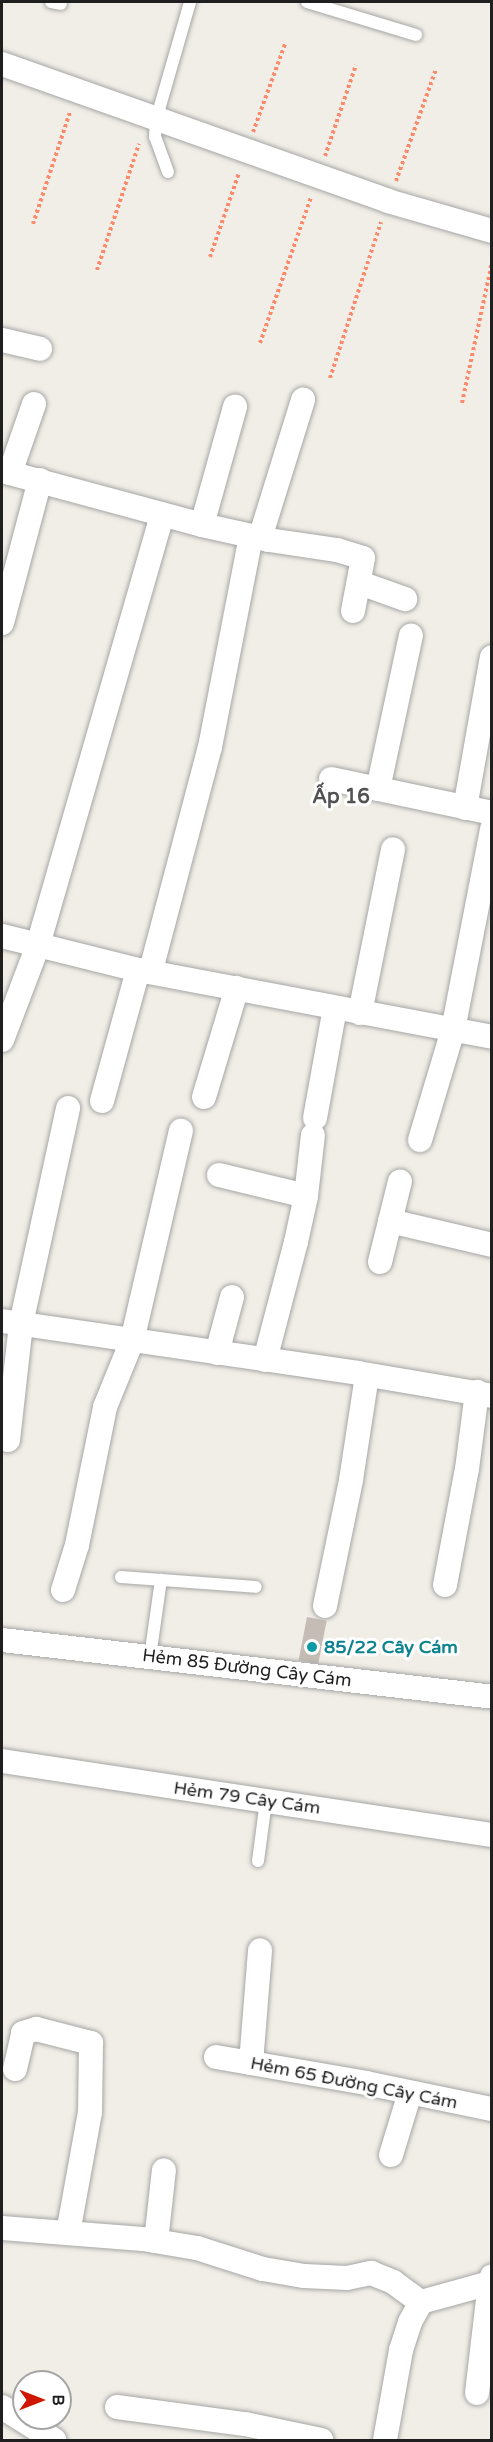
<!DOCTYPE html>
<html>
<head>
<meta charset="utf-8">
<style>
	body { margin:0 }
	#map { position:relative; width:493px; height:2442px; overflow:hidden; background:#f0eee6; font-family:"Varela Round",sans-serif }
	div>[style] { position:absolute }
	.building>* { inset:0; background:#c5bdb5; transform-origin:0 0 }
	.path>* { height:4px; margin-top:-2px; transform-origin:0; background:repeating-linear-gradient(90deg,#fb8a6c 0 3px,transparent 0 6px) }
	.roads { filter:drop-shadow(0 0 2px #a6a6a6) drop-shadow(0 0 2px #a6a6a6) }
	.service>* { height:12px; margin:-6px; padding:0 6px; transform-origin:6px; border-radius:6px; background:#fff }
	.minor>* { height:24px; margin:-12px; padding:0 12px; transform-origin:12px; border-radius:12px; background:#fff }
	.dots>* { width:16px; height:16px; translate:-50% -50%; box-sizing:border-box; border:3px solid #fff; border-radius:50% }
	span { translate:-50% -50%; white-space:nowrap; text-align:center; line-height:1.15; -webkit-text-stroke:6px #fff; paint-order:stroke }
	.culture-label { font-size:18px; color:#0d838f; font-weight:700 }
	.left { translate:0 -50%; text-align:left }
	.street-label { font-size:18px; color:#1f1f1f }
	.neighbourhood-label { font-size:20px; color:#525252; font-weight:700 }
	.frame { position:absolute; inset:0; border:3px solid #1f1f1f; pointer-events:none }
	.north { position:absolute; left:12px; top:2370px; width:60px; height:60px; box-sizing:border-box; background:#fff; border:2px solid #a5a5a5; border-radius:50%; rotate:90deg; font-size:16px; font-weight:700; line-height:24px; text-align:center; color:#1f1f1f }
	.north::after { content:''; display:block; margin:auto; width:21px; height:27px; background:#cf1600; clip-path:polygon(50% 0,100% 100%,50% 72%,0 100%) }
</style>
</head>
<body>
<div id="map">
	<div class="building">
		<div style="left:307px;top:1617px;width:20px;height:44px;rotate:11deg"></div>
	</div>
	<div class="path">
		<div style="left:253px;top:132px;width:94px;rotate:-70deg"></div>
		<div style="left:325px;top:156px;width:96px;rotate:-71.2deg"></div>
		<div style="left:396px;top:181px;width:119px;rotate:-70.3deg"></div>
		<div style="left:33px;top:224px;width:118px;rotate:-71.7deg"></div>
		<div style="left:210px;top:257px;width:89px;rotate:-71deg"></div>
		<div style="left:97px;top:270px;width:133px;rotate:-71.6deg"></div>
		<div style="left:260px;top:343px;width:155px;rotate:-70.7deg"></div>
		<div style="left:330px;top:378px;width:164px;rotate:-71.9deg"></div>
		<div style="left:462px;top:403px;width:144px;rotate:-78deg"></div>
	</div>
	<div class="roads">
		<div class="service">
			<div style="left:51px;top:2px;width:10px;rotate:11deg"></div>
			<div style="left:307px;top:2px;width:114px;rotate:16.8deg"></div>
			<div style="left:168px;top:172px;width:37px;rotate:-110deg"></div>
			<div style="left:155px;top:137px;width:17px;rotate:-87deg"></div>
			<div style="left:156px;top:120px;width:123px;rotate:-73.9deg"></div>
			<div style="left:121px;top:1577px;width:135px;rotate:4.2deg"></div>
			<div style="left:150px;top:1657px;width:78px;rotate:-81.9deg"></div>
			<div style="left:258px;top:1861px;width:61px;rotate:-82.4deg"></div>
		</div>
		<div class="minor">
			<div style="left:2px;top:64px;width:410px;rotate:19.5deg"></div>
			<div style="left:388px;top:201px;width:108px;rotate:16.1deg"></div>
			<div style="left:2px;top:340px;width:39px;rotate:13deg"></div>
			<div style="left:2px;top:471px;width:207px;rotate:15.1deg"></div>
			<div style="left:202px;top:525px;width:69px;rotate:12.6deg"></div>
			<div style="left:269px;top:540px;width:69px;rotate:8.4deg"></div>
			<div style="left:337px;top:550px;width:27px;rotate:17deg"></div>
			<div style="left:363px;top:558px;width:54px;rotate:100.7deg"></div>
			<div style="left:10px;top:473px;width:73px;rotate:-70.8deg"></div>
			<div style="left:202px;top:525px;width:123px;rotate:-74.4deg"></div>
			<div style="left:260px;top:538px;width:145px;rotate:-72.7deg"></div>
			<div style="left:360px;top:583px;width:48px;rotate:19.6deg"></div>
			<div style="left:2px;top:623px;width:148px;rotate:-75.1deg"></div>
			<div style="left:331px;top:779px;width:165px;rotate:11.9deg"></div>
			<div style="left:378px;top:789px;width:157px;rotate:-77.9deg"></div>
			<div style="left:465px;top:808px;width:153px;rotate:-79.9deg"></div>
			<div style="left:2px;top:936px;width:140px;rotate:14deg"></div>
			<div style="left:138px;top:970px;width:360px;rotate:10.7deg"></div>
			<div style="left:151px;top:970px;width:231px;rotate:-75.2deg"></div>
			<div style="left:210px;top:747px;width:215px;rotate:-79deg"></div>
			<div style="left:360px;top:1013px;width:167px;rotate:-78.6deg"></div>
			<div style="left:2px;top:1040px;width:102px;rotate:-69.2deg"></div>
			<div style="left:38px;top:945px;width:448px;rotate:-73.9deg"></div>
			<div style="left:204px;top:1097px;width:114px;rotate:-73.2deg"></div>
			<div style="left:102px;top:1101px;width:136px;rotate:-74.6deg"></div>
			<div style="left:315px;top:1118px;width:112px;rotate:-79.7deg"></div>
			<div style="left:420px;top:1140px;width:115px;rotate:-73.3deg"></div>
			<div style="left:453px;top:1030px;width:205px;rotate:-79deg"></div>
			<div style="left:219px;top:1175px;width:89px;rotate:13.6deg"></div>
			<div style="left:390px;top:1221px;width:105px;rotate:13.2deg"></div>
			<div style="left:380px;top:1262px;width:83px;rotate:-76.1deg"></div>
			<div style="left:2px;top:1321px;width:360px;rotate:8.3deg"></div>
			<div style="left:358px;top:1373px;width:136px;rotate:9.7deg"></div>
			<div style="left:217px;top:1353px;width:58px;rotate:-75deg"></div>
			<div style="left:265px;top:1360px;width:122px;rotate:-75.3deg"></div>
			<div style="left:296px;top:1242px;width:47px;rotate:-77.7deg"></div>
			<div style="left:306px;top:1196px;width:61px;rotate:-83.5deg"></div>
			<div style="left:8px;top:1440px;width:117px;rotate:-83.6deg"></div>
			<div style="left:21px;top:1324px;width:221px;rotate:-77.7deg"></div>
			<div style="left:445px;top:1585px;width:118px;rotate:-79.3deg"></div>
			<div style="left:467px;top:1469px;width:78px;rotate:-82.6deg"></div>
			<div style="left:63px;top:1590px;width:47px;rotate:-72.7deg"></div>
			<div style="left:77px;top:1545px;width:141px;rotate:-78.5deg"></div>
			<div style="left:105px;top:1407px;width:71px;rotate:-67.8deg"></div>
			<div style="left:132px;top:1341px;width:216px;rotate:-76.9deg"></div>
			<div style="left:325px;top:1606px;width:129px;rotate:-78.3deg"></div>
			<div style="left:351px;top:1480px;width:106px;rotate:-81.3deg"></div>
			<div style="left:2px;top:1640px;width:493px;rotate:6.6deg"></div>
			<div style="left:2px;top:1761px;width:496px;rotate:8.6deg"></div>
			<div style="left:216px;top:2057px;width:152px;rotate:9.8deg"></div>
			<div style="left:366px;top:2083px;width:129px;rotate:11.7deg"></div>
			<div style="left:251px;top:2063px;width:113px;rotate:-85.4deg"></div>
			<div style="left:15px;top:2069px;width:37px;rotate:-77deg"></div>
			<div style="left:23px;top:2033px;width:14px;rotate:-17deg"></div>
			<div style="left:36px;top:2029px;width:57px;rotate:14.3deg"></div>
			<div style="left:91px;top:2043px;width:69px;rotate:90.8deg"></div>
			<div style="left:90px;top:2112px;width:123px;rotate:100.3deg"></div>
			<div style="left:391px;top:2155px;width:65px;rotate:-73deg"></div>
			<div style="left:2px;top:2228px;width:141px;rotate:4.5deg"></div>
			<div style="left:143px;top:2239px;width:55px;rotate:9.5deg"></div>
			<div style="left:197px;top:2248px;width:69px;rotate:17.7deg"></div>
			<div style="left:263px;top:2269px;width:42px;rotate:9.7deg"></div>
			<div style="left:304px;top:2276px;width:43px;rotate:2.7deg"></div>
			<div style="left:347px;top:2278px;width:25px;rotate:-12deg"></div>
			<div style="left:371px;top:2273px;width:24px;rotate:22deg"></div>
			<div style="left:393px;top:2282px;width:34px;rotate:36deg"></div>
			<div style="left:156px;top:2241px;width:71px;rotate:-83.6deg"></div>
			<div style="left:477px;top:2393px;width:111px;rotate:-83.3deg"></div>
			<div style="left:2px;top:2407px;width:62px;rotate:32.4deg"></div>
			<div style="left:117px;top:2407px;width:129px;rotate:7.6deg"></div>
			<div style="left:245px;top:2424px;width:78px;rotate:11.9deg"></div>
			<div style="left:385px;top:2440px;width:91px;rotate:-79.9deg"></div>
			<div style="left:401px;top:2350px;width:29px;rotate:-72deg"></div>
			<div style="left:410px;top:2322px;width:23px;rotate:-61deg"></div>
			<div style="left:421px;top:2302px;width:72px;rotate:-15.4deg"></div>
			<div style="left:490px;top:2283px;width:7px;rotate:-74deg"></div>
		</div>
	</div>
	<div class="dots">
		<div style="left:312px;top:1647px;background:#0f9aa8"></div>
	</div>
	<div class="culture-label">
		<span class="left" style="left:324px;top:1647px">85/22 Cây Cám</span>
	</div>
	<div class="street-label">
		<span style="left:247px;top:1668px;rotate:7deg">Hẻm 85 Đường Cây Cám</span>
		<span style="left:247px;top:1798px;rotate:8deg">Hẻm 79 Cây Cám</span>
		<span style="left:354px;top:2083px;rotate:11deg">Hẻm 65 Đường Cây Cám</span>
	</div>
	<div class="neighbourhood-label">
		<span style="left:341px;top:797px">Ấp 16</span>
	</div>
	<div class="frame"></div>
	<div class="north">B</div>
</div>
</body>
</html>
